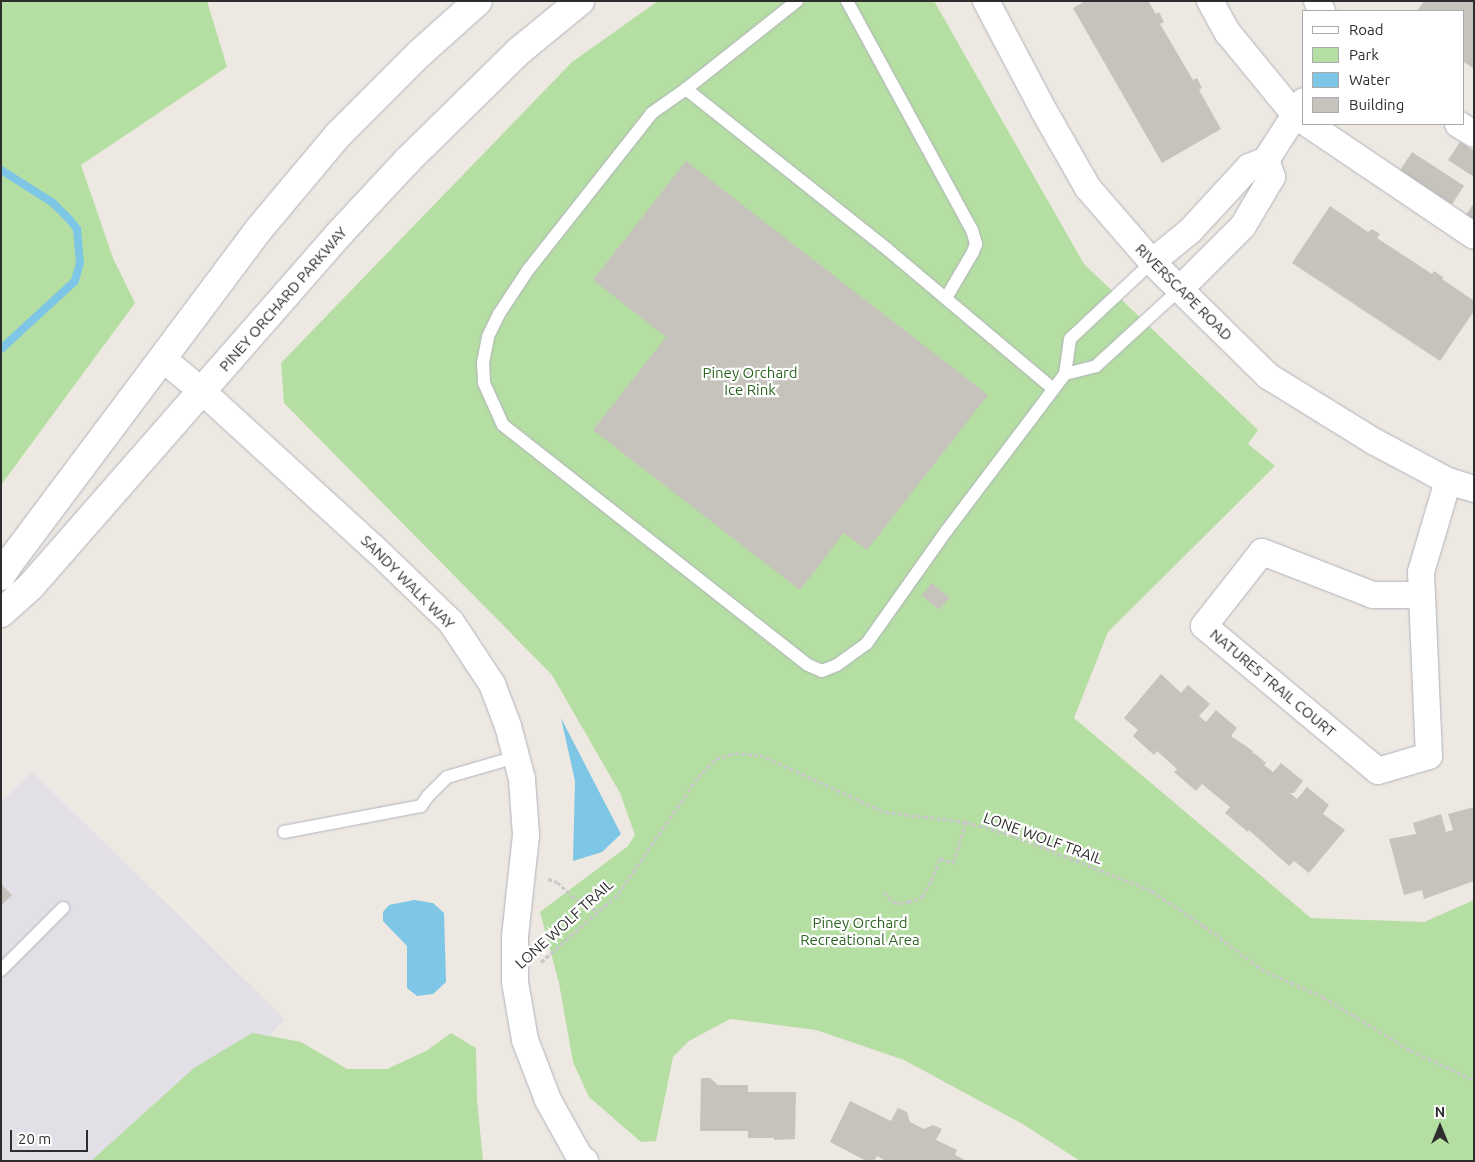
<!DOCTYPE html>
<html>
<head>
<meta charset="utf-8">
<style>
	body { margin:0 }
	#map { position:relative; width:1475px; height:1162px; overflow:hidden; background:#ede8e1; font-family:Ubuntu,sans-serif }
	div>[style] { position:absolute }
	.industrial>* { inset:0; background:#e2e0e6 }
	.green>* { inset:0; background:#b5dea3 }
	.water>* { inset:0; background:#7ec6e5 }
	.stream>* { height:8px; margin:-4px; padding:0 4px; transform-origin:4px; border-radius:4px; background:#7ec6e5 }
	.building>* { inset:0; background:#c6c2bc; transform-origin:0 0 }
	.path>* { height:3px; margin-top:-1.5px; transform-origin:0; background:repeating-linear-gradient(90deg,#c8c8c8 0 4px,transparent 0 6.5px) }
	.roads { filter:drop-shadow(0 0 1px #b1b2bc) drop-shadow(0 0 1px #b1b2bc) }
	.service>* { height:12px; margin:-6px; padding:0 6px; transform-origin:6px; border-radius:6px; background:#fff }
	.minor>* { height:26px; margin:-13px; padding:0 13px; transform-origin:13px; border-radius:13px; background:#fff }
	.tertiary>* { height:28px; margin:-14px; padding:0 14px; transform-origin:14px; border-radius:14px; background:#fff }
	span { translate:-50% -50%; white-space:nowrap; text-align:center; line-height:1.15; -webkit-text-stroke:4.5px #fff; paint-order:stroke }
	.street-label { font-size:15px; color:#2d2d2d }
	.park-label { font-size:15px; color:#2e6522 }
	.frame { position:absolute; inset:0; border:2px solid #2d2d2d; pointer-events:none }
	.legend { position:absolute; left:1302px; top:10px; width:162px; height:115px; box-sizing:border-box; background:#fff; border:1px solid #ababab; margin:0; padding:6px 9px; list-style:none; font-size:15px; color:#2d2d2d }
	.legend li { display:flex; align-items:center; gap:10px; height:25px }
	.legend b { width:25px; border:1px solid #ababab }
	.north { position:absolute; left:1415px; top:1102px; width:50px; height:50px; -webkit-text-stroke:4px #fff; paint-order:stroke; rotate:0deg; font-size:14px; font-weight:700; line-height:20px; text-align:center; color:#2d2d2d }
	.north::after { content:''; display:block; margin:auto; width:18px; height:22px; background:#2d2d2d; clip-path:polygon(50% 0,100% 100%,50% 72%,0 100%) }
	.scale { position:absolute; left:10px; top:1130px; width:78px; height:22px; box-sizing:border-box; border:2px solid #2d2d2d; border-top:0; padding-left:6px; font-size:15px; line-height:18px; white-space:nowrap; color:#2d2d2d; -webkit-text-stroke:4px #fff; paint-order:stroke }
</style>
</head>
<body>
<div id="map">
	<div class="industrial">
		<div style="clip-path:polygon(32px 772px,285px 1019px,193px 1117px,238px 1161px,1px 1161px,1px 802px)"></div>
	</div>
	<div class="green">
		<div style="clip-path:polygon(1px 1px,207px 1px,227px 67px,81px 165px,113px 258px,135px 303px,1px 485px)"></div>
		<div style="clip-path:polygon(658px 1px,934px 1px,1084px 264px,1258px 430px,1248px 444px,1275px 466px,1108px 632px,1074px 718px,1311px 918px,1424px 922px,1474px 900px,1474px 1161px,1080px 1161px,1021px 1123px,904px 1060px,816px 1030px,730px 1019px,689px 1041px,673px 1057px,656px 1141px,641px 1142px,589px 1097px,573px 1062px,559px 983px,540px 912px,628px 846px,635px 835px,620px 793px,552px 675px,284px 403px,281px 363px,572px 62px)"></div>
		<div style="clip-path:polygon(252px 1033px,301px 1042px,347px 1069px,387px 1069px,426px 1051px,451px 1033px,476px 1048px,477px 1099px,483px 1161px,91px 1161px,194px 1068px)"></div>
	</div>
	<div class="water">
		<div style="clip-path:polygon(561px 718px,621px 834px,602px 852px,573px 861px,575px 781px)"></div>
		<div style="clip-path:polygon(414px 900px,433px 903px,444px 913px,446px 982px,433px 994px,417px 996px,407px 988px,407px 946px,383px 921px,383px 912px,389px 905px)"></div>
	</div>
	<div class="stream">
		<div style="left:1px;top:170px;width:62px;rotate:32.4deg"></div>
		<div style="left:53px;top:203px;width:23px;rotate:45deg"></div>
		<div style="left:69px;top:219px;width:13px;rotate:51deg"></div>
		<div style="left:77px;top:229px;width:34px;rotate:85deg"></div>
		<div style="left:80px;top:263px;width:19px;rotate:106deg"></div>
		<div style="left:75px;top:281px;width:100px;rotate:137.4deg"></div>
	</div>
	<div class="building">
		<div style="clip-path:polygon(1085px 1px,1148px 1px,1156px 14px,1159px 12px,1164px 22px,1160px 24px,1193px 80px,1197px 78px,1202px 88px,1199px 90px,1221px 129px,1162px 163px,1073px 8px)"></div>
		<div style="clip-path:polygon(1424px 1px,1474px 1px,1474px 69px,1464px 62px,1464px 11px,1417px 11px)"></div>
		<div style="clip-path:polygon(1460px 142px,1474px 151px,1474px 177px,1448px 160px)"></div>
		<div style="left:1412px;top:152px;width:62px;height:22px;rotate:33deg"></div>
		<div style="clip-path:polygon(686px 161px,988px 395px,867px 550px,844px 533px,800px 590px,593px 430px,666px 337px,593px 280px)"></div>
		<div style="clip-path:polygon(1474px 203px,1474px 221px,1466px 215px)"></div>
		<div style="clip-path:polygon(1330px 206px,1368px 232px,1372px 229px,1380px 234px,1377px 238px,1432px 274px,1434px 271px,1443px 277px,1442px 279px,1474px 301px,1474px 311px,1440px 361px,1292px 263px)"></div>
		<div style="left:932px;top:583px;width:23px;height:16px;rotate:40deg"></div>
		<div style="clip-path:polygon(1161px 674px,1181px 693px,1188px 685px,1210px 704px,1199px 716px,1206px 722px,1216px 710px,1237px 728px,1231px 736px,1253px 751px,1252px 754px,1254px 753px,1266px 763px,1264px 765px,1273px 772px,1281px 763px,1303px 781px,1294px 793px,1290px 793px,1297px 799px,1307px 787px,1329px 805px,1323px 814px,1345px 830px,1309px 873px,1294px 861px,1289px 866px,1249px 830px,1248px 832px,1225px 813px,1230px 807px,1202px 784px,1196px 791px,1174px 772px,1177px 769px,1157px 751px,1154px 755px,1133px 736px,1138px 730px,1124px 718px)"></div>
		<div style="clip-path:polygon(1474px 807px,1474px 881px,1424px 899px,1422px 890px,1404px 895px,1389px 839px,1416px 834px,1413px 823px,1441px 814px,1446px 832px,1453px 830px,1448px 814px)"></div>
		<div style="clip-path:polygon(1px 884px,12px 895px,1px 906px)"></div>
		<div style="clip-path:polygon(701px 1078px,710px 1078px,718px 1085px,748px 1085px,748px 1092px,796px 1092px,795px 1139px,774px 1140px,774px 1138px,748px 1138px,748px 1131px,700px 1131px)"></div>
		<div style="clip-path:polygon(850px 1101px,891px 1121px,898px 1108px,907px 1112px,910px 1122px,924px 1129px,933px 1125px,942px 1129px,936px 1140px,957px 1150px,955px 1155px,967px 1161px,886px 1161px,877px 1156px,874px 1161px,866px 1161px,853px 1154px,830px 1142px)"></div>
	</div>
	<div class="path">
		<div style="left:548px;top:879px;width:9px;rotate:18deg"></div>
		<div style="left:557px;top:882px;width:31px;rotate:42deg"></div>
		<div style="left:580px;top:903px;width:13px;rotate:27deg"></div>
		<div style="left:592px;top:909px;width:10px"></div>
		<div style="left:884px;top:892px;width:13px;rotate:48deg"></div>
		<div style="left:893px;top:902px;width:6px;rotate:9deg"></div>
		<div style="left:899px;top:903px;width:9px;rotate:-6deg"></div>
		<div style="left:908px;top:902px;width:15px;rotate:-20deg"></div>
		<div style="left:922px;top:897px;width:18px;rotate:-61deg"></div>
		<div style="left:931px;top:881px;width:25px;rotate:-69deg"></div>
		<div style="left:940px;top:858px;width:14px;rotate:21deg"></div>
		<div style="left:953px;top:863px;width:43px;rotate:-72.4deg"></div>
		<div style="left:541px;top:962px;width:103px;rotate:-41.4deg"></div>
		<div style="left:618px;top:894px;width:142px;rotate:-55.6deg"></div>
		<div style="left:698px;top:777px;width:25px;rotate:-45deg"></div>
		<div style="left:716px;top:759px;width:20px;rotate:-18deg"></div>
		<div style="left:735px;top:753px;width:25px;rotate:5deg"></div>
		<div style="left:760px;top:755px;width:137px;rotate:24.5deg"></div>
		<div style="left:885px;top:812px;width:82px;rotate:7deg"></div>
		<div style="left:966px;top:822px;width:45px;rotate:15.6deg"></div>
		<div style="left:1009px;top:834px;width:154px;rotate:21.7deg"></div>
		<div style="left:1152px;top:891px;width:63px;rotate:33.9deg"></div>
		<div style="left:1204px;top:926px;width:71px;rotate:37deg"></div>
		<div style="left:1261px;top:969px;width:68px;rotate:24.3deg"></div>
		<div style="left:1323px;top:997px;width:102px;rotate:31.3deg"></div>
		<div style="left:1410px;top:1050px;width:71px;rotate:25.1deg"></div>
	</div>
	<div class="roads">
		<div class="service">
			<div style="left:797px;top:1px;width:142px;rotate:141.6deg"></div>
			<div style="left:686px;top:89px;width:42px;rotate:144.8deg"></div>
			<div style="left:652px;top:113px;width:200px;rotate:128.3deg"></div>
			<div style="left:528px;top:270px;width:53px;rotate:123.4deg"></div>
			<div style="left:499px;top:314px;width:25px;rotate:116deg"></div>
			<div style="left:488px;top:337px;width:25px;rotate:101deg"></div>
			<div style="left:483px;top:362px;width:21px;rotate:87deg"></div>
			<div style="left:484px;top:383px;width:46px;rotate:65.7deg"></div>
			<div style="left:503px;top:425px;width:388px;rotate:38.2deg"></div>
			<div style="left:808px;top:665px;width:15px;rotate:23deg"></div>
			<div style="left:822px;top:671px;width:16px;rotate:-22deg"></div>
			<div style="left:837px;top:665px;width:37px;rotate:-36deg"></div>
			<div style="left:867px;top:643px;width:138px;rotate:-54.7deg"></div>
			<div style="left:947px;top:530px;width:196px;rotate:-52.9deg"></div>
			<div style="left:847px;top:1px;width:261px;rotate:61.4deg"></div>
			<div style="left:972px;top:230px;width:15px;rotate:74deg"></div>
			<div style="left:976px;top:244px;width:9px;rotate:111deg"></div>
			<div style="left:973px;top:252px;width:53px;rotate:120.4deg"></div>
			<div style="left:686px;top:89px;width:257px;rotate:38.5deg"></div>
			<div style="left:887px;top:249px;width:217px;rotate:40.1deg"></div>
			<div style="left:1152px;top:262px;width:112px;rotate:136.8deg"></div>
			<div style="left:1070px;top:339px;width:35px;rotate:98deg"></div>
			<div style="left:1065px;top:374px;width:32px;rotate:-14deg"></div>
			<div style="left:1096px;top:366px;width:114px;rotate:-42.5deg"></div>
			<div style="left:284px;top:832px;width:139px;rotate:-10.7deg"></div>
			<div style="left:421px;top:806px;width:12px;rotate:-55deg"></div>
			<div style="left:428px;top:796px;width:27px;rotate:-45deg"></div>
			<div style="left:447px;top:777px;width:72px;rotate:-16.2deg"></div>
			<div style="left:1px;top:970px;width:88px;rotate:-45deg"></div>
		</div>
		<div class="minor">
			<div style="left:986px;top:1px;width:124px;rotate:62.2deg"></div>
			<div style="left:1044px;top:111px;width:89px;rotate:60.3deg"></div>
			<div style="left:1088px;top:188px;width:98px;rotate:49.1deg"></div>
			<div style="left:1152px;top:262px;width:163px;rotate:44.5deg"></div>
			<div style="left:1268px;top:376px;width:126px;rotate:31.7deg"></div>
			<div style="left:1375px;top:442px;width:83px;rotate:28.1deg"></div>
			<div style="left:1448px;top:481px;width:27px;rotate:17deg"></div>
			<div style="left:1210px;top:1px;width:37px;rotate:61deg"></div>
			<div style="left:1228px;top:33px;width:106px;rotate:50.7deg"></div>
			<div style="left:1295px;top:115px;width:11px;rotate:34deg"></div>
			<div style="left:1317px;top:1px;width:11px;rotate:63deg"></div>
			<div style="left:1308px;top:124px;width:200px;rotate:34deg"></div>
			<div style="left:1458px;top:124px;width:19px;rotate:32deg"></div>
			<div style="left:1152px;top:262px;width:49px;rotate:-39.2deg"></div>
			<div style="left:1190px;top:231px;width:87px;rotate:-47.3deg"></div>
			<div style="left:1249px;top:167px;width:18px;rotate:-22deg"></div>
			<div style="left:1266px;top:160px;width:70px;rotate:-57.2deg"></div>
			<div style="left:1180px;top:289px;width:89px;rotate:-45deg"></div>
			<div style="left:1243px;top:226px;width:57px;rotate:-59.4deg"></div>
			<div style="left:1272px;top:177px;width:18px;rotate:-109deg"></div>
			<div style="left:163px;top:359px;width:52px;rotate:39.5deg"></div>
			<div style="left:203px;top:392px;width:230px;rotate:42.4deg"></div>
			<div style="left:373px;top:547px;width:108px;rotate:43.9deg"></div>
			<div style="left:451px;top:622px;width:74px;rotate:56.5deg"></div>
			<div style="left:492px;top:684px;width:45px;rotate:69.1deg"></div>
			<div style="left:508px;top:726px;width:55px;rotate:75.2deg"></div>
			<div style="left:522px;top:779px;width:56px;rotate:85.9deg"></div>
			<div style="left:526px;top:835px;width:102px;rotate:96.2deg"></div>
			<div style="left:515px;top:936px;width:46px;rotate:90deg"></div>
			<div style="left:515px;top:982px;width:59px;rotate:80.2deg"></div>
			<div style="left:525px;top:1040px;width:64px;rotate:69deg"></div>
			<div style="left:548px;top:1100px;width:64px;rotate:61deg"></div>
			<div style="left:579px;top:1156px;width:8px;rotate:40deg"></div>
			<div style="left:1422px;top:595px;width:49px;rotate:180deg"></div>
			<div style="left:1373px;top:595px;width:119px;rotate:-158.8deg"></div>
			<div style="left:1262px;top:552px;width:94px;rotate:128.1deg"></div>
			<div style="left:1204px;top:626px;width:226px;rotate:39.8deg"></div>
			<div style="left:1378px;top:771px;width:53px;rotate:-16.4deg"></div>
			<div style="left:1429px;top:756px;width:184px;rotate:-92.5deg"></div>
			<div style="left:1421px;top:572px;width:95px;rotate:-73.5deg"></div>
		</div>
		<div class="tertiary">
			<div style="left:1px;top:576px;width:17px;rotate:-57deg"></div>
			<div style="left:10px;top:562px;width:417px;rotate:-53.2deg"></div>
			<div style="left:260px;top:228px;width:121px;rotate:-50deg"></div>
			<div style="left:338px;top:135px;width:115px;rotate:-45deg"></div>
			<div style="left:419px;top:54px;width:79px;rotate:-41.9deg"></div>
			<div style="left:1px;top:613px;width:40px;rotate:-42deg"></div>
			<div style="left:31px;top:586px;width:468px;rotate:-48.8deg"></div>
			<div style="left:339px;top:234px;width:100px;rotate:-47deg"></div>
			<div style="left:407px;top:161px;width:157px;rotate:-44.5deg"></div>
			<div style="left:519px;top:51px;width:79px;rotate:-39.3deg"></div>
		</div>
	</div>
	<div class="street-label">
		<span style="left:1184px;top:292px;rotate:45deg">RIVERSCAPE ROAD</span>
		<span style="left:283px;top:299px;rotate:-49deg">PINEY ORCHARD PARKWAY</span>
		<span style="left:408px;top:582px;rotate:45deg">SANDY WALK WAY</span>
		<span style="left:1273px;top:683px;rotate:40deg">NATURES TRAIL COURT</span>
		<span style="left:1043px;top:838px;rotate:20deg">LONE WOLF TRAIL</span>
		<span style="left:564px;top:924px;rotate:-42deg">LONE WOLF TRAIL</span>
	</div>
	<div class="park-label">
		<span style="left:750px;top:381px">Piney Orchard<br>Ice Rink</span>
		<span style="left:860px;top:931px">Piney Orchard<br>Recreational Area</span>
	</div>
	<div class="frame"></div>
	<ul class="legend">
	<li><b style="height:6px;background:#fff"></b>Road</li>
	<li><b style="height:14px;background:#b5dea3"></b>Park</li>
	<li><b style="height:14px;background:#7ec6e5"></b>Water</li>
	<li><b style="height:14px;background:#c6c2bc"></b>Building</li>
	</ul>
	<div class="north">N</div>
	<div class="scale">20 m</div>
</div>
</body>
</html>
